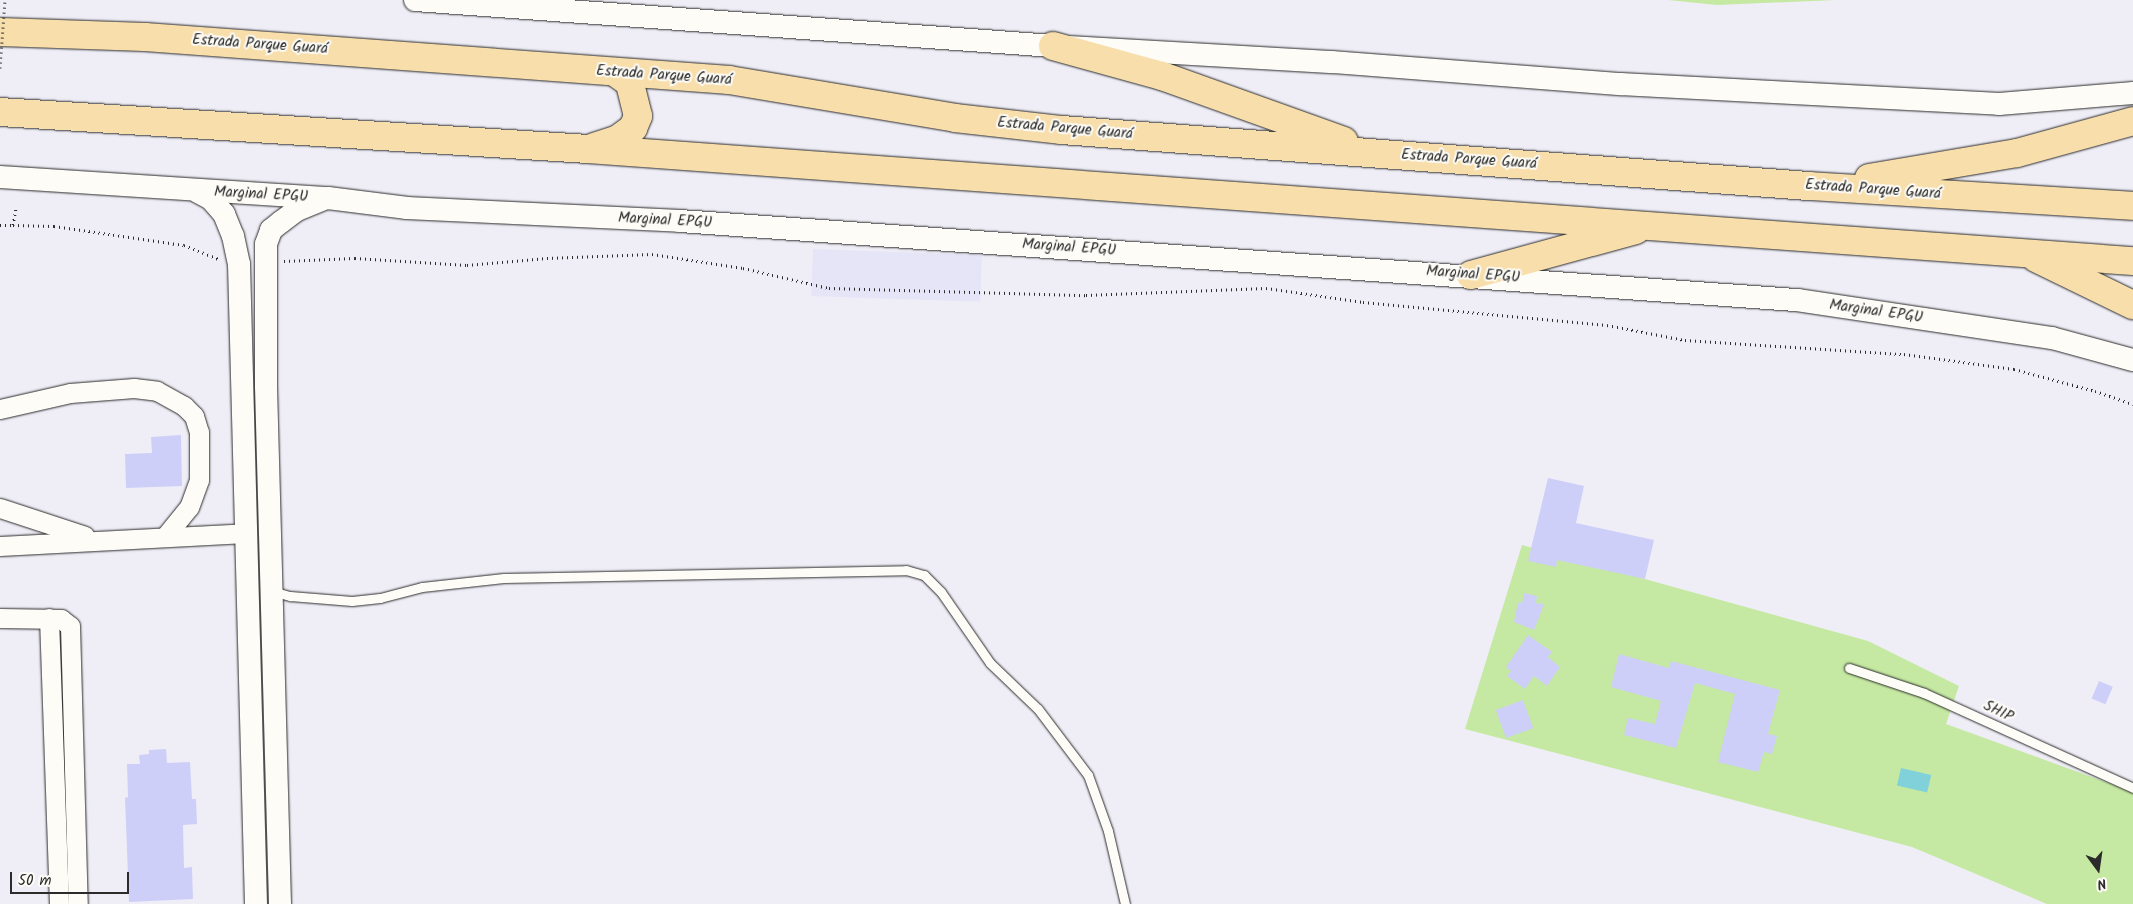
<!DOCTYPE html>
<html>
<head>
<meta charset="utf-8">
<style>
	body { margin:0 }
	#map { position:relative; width:2133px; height:904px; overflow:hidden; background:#efeef7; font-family:Kalam,sans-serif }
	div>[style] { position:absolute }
	.built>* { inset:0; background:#e5e5f7; transform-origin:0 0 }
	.green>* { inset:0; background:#c5e9a2 }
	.water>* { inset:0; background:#80d1da; transform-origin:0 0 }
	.building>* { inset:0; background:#cecff8; transform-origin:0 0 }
	.path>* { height:3px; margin-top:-1.5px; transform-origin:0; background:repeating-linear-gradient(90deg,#2b2b2b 0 1px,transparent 0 5px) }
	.roads { filter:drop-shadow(0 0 1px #2b2b2b) drop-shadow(0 0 1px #2b2b2b) }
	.service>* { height:9px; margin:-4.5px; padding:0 4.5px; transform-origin:4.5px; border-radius:4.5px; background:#fdfcf7 }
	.minor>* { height:19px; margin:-9.5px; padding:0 9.5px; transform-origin:9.5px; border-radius:9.5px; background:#fdfcf7 }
	.tertiary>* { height:22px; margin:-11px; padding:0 11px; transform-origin:11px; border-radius:11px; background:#fdfcf7 }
	.trunk>* { height:28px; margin:-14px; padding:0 14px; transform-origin:14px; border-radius:14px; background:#f8deab }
	.path-bridge>* { height:3px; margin-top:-1.5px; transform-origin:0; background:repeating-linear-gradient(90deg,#2b2b2b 0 1px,transparent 0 5px) }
	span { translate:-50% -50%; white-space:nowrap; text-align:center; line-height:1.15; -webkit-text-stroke:4px #fdfcf7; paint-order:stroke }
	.street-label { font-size:15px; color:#2b2b2b }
	.north { position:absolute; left:2073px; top:844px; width:50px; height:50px; -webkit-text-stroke:4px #fdfcf7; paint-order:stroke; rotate:166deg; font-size:14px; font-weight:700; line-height:20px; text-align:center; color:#2b2b2b }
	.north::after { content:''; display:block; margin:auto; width:18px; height:22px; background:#2b2b2b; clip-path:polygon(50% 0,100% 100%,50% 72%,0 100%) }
	.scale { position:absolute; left:10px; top:872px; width:119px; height:22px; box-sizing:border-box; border:2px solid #2b2b2b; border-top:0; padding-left:6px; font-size:15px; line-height:18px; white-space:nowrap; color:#2b2b2b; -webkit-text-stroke:4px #fdfcf7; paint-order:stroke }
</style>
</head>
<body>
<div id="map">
	<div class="built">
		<div style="left:813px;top:249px;width:169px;height:47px;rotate:2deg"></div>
	</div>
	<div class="green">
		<div style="clip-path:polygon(1668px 0,1836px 0,1717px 5px)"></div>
		<div style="clip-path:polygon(1522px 545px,1868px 641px,1959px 686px,1946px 724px,2133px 792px,2133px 904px,2047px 904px,1912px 847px,1465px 729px)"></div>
	</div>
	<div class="water">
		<div style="left:1901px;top:768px;width:31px;height:18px;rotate:13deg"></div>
	</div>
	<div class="building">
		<div style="clip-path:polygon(181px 435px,182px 486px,126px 488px,125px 454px,152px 453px,151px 437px)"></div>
		<div style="clip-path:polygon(1548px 478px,1584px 486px,1576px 523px,1654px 540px,1645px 579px,1557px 560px,1556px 567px,1528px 561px)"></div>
		<div style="clip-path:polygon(1524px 593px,1537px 596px,1536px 603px,1544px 604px,1534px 630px,1514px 622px,1518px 603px,1522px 603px)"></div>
		<div style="clip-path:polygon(1528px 635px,1552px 652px,1548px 657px,1560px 667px,1547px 686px,1534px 676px,1525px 689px,1507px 676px,1511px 671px,1506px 667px)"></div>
		<div style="clip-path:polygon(1619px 654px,1669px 668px,1671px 661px,1780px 690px,1768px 734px,1777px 736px,1772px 754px,1764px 752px,1758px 772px,1718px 762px,1735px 694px,1695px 683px,1676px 748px,1624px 735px,1628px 718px,1655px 724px,1661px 701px,1611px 687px)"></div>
		<div style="left:2099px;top:681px;width:15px;height:19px;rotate:23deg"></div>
		<div style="left:1523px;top:700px;width:30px;height:29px;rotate:70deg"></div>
		<div style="clip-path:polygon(166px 749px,167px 763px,190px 762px,192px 799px,196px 799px,197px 824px,183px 825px,184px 868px,192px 867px,193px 899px,129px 902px,125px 798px,128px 797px,127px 764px,140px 764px,139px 755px,149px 754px,149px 750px)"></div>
	</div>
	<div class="path">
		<div style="left:0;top:225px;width:13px"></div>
		<div style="left:13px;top:225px;width:17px;rotate:-80deg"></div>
		<div style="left:13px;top:225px;width:41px;rotate:1.4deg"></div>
		<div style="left:54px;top:226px;width:131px;rotate:8.3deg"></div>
		<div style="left:184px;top:245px;width:38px;rotate:22deg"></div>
		<div style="left:284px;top:261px;width:71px;rotate:-2.4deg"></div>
		<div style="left:355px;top:258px;width:112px;rotate:3.6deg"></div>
		<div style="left:467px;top:265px;width:80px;rotate:-5deg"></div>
		<div style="left:547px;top:258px;width:105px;rotate:-2.2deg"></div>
		<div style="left:652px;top:254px;width:92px;rotate:8.7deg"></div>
		<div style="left:743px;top:268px;width:88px;rotate:13.1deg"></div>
		<div style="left:829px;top:288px;width:257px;rotate:1.6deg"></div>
		<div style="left:1086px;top:295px;width:180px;rotate:-2.2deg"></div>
		<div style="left:1266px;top:288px;width:98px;rotate:8.2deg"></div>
		<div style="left:1363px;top:302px;width:245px;rotate:5.4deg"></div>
		<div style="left:1607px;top:325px;width:79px;rotate:10.9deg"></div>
		<div style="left:1685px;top:340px;width:219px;rotate:3.7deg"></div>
		<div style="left:1904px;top:354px;width:111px;rotate:7.8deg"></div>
		<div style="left:2014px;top:369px;width:84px;rotate:15.2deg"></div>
		<div style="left:2095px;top:391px;width:40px;rotate:18.9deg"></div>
	</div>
	<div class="roads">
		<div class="service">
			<div style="left:272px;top:591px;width:19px;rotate:16deg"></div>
			<div style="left:290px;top:596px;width:62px;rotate:4.6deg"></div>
			<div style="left:352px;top:601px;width:28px;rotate:-6deg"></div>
			<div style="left:380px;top:598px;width:43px;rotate:-14.7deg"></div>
			<div style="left:422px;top:587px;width:82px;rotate:-6.3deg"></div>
			<div style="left:504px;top:578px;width:402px;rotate:-1.1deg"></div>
			<div style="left:906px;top:570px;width:19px;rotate:16deg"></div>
			<div style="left:924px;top:575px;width:24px;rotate:45deg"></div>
			<div style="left:941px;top:592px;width:86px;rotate:55.4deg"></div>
			<div style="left:990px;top:663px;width:66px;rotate:43.8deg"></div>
			<div style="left:1038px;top:709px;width:83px;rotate:52.9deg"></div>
			<div style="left:1088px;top:775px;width:59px;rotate:70.3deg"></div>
			<div style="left:1108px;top:831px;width:75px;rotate:76.9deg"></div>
			<div style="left:1849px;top:668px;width:79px;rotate:18.4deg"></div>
			<div style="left:1924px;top:693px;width:230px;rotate:24.4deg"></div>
		</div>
		<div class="minor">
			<div style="left:0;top:409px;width:72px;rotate:-12.9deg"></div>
			<div style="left:70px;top:393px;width:64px;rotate:-4.5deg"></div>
			<div style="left:134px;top:388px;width:23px;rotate:7deg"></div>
			<div style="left:157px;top:391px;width:31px;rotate:29deg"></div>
			<div style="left:184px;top:406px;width:14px;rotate:45deg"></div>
			<div style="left:194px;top:416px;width:17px;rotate:73deg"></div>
			<div style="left:199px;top:432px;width:48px;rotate:90deg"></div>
			<div style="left:199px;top:480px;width:29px;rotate:110deg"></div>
			<div style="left:189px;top:507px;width:38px;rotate:129deg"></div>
			<div style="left:0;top:508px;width:89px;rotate:18.2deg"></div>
			<div style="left:0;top:546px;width:246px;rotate:-3deg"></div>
			<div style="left:0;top:618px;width:61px;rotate:0.9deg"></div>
			<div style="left:61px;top:619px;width:11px;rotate:38deg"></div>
			<div style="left:70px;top:626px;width:278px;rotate:88.4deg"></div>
			<div style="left:49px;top:618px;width:286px;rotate:88deg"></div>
		</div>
		<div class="tertiary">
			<div style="left:415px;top:0;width:640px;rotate:4.12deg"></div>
			<div style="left:1053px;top:46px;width:279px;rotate:3.3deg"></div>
			<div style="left:1332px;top:62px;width:289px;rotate:4.4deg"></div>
			<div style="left:1620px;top:84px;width:380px;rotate:3deg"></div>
			<div style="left:1999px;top:104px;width:134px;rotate:-4.7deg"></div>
			<div style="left:0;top:177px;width:329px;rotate:3.7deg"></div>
			<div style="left:328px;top:198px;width:80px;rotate:7.2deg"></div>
			<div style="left:407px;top:208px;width:273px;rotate:2.7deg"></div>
			<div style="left:680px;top:221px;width:1120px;rotate:4.05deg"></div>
			<div style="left:1797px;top:300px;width:258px;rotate:8.5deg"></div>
			<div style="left:2052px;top:338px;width:84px;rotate:15.2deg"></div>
			<div style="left:198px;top:192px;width:15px;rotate:28deg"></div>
			<div style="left:211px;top:199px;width:20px;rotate:49deg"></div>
			<div style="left:224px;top:214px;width:24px;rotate:68deg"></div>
			<div style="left:233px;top:236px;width:29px;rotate:78deg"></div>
			<div style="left:239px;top:264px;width:640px;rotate:88.48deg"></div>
			<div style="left:280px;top:904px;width:518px;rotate:-91.55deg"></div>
			<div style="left:266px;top:386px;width:142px;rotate:-90deg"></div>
			<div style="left:266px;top:244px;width:15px;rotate:-70deg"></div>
			<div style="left:271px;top:230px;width:13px;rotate:-39deg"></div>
			<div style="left:281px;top:222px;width:20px;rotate:-37deg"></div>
			<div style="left:297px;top:210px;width:27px;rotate:-22deg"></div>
		</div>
		<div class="trunk">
			<div style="left:0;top:32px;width:145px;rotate:2deg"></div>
			<div style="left:145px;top:37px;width:586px;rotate:4.21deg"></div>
			<div style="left:729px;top:80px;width:229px;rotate:9.5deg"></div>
			<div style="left:955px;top:118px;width:108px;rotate:6.4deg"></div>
			<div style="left:1062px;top:130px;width:749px;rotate:4.29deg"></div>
			<div style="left:1809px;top:186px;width:325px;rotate:3.5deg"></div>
			<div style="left:1053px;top:46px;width:113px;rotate:15.4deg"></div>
			<div style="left:1162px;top:76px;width:193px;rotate:19.7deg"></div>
			<div style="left:0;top:112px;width:589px;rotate:3.6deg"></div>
			<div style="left:588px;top:149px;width:1549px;rotate:4.15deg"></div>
			<div style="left:594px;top:147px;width:25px;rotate:-18deg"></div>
			<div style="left:618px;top:139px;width:19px;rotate:-36deg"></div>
			<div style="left:633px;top:128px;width:13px;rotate:-67deg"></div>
			<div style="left:638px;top:116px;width:34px;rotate:-104deg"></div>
			<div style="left:630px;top:83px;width:19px;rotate:-144deg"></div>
			<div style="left:1869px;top:178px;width:150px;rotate:-9.6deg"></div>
			<div style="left:2017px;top:153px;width:120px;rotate:-15.4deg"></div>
			<div style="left:2036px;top:258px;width:108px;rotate:25.9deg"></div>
			<div style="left:1471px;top:275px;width:171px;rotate:-15.3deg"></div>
		</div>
	</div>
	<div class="path-bridge">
		<div style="left:0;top:68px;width:68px;rotate:-85.8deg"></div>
	</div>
	<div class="street-label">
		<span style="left:260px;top:45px;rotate:4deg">Estrada Parque Guará</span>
		<span style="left:664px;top:76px;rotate:4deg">Estrada Parque Guará</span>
		<span style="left:1065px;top:129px;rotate:5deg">Estrada Parque Guará</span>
		<span style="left:1469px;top:160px;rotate:4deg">Estrada Parque Guará</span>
		<span style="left:1873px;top:190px;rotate:4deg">Estrada Parque Guará</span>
		<span style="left:261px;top:195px;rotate:3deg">Marginal EPGU</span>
		<span style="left:665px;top:221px;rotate:3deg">Marginal EPGU</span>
		<span style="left:1069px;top:248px;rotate:4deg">Marginal EPGU</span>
		<span style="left:1473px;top:275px;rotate:4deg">Marginal EPGU</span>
		<span style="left:1876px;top:312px;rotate:8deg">Marginal EPGU</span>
		<span style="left:1998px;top:712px;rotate:26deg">SHIP</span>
	</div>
	<div class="north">N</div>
	<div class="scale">50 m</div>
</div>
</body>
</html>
